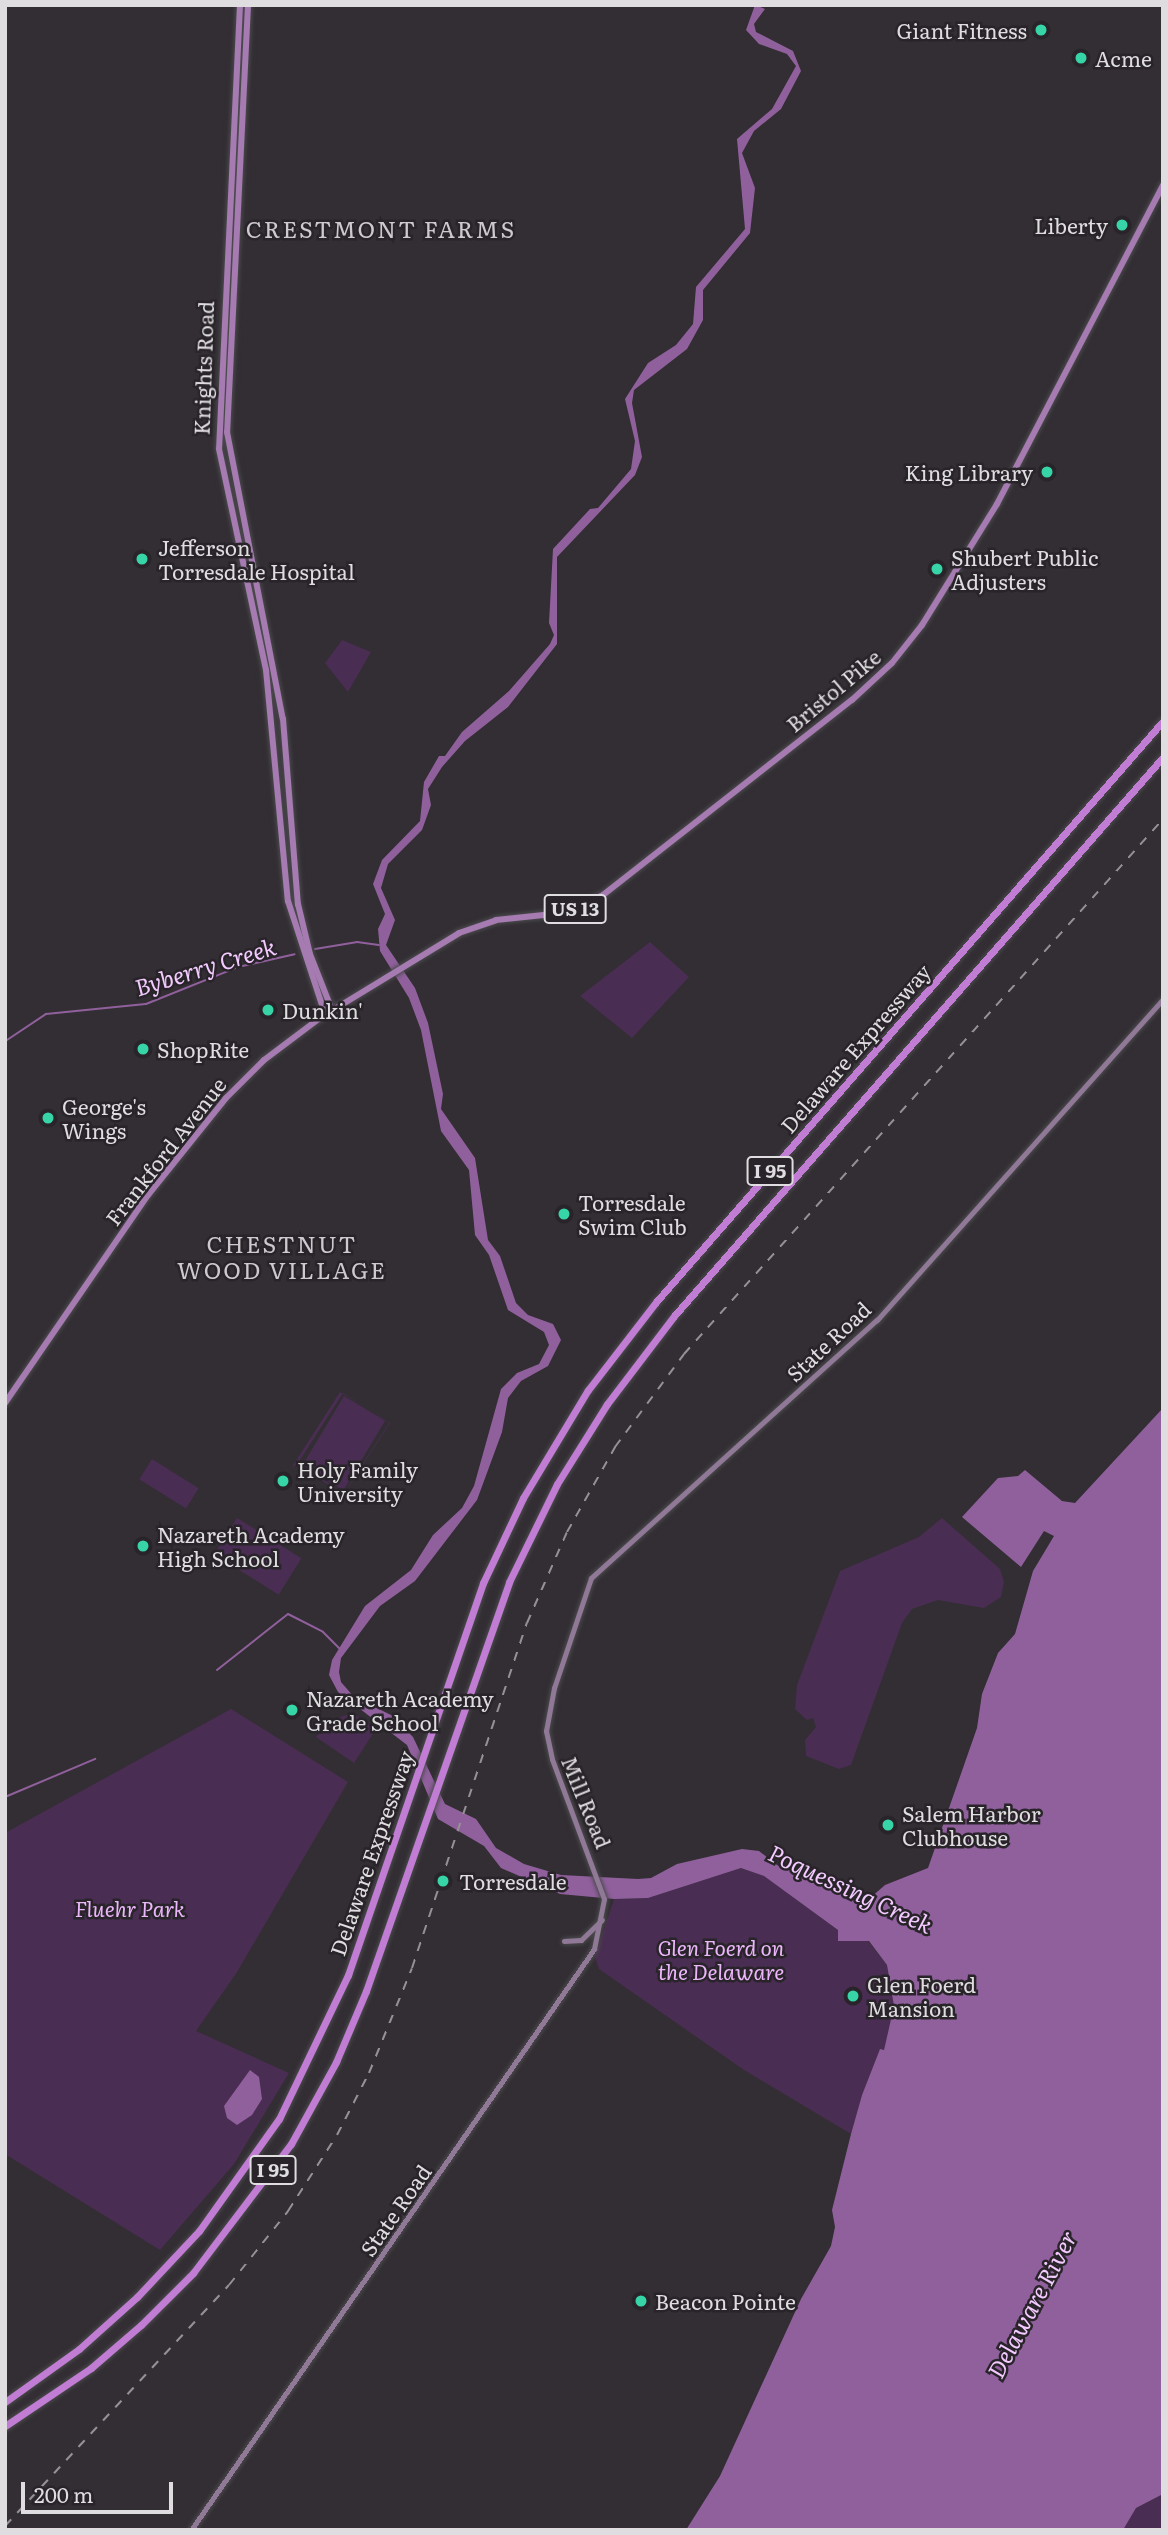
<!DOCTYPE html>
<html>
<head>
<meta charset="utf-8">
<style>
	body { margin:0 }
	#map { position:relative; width:1168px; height:2535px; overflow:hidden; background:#322e33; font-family:Literata,serif }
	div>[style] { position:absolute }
	.green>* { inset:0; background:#4a2d53; transform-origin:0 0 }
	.water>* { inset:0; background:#90609d }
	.stream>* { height:2px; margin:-1px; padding:0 1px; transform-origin:1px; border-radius:1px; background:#90609d }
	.roads { filter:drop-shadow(0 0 2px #4c4a4e) drop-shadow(0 0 2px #4c4a4e) }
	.secondary>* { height:5px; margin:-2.5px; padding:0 2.5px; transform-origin:2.5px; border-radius:2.5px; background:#907997 }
	.primary>* { height:6px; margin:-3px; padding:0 3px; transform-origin:3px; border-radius:3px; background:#a57bb1 }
	.highway>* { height:7px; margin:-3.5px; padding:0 3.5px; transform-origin:3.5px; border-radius:3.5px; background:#c07dd3 }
	.rail>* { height:2px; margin-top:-1px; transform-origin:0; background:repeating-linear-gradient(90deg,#959296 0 9px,transparent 0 18px) }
	.dots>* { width:19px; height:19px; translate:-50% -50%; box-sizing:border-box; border:4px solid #282429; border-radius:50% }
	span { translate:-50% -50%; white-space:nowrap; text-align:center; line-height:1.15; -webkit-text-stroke:5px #282429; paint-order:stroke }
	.shield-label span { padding:2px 5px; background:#282429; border:2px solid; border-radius:5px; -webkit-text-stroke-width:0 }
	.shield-label { font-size:19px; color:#dfdde0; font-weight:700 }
	.poi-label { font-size:21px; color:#dfdde0 }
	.right { translate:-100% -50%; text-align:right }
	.left { translate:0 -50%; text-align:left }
	.street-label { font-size:21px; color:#dfdde0 }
	.park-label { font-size:21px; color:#ecb6fb; font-style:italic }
	.neighbourhood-label { font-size:23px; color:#cec9d0; letter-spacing:2px }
	.water-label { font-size:23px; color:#f3cbff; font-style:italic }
	.frame { position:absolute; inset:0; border:7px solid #dfdde0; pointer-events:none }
	.scale { position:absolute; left:21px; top:2482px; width:152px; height:32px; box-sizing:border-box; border:4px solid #dfdde0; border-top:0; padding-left:9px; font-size:21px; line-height:24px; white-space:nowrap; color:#dfdde0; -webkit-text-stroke:5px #282429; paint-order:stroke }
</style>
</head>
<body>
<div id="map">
	<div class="green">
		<div style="clip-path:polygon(342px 640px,371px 652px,348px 692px,325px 663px)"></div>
		<div style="clip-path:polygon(650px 942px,689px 977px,632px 1038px,580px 996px)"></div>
		<div style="clip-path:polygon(evenodd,340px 1392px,390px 1423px,344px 1494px,296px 1465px,292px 1467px,340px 1392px,343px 1393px,389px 1423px,344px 1493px,298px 1463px,343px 1393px)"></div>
		<div style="left:344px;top:1396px;width:48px;height:81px;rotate:31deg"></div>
		<div style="left:152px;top:1459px;width:55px;height:24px;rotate:32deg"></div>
		<div style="left:237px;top:1518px;width:76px;height:43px;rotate:32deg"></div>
		<div style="clip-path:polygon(942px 1518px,1000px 1569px,1004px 1582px,1001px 1597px,984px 1608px,938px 1600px,912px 1609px,902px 1623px,851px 1765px,839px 1769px,806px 1756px,805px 1740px,816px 1727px,813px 1718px,807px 1720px,795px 1709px,797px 1685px,840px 1571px,919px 1537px)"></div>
		<div style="clip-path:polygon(231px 1709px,348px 1782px,237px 1972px,196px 2031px,289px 2073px,234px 2164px,160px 2250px,5px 2154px,5px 1833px)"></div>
		<div style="clip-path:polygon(352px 1713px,376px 1729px,354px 1763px,316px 1737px,332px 1720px)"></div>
		<div style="clip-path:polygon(741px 1868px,764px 1876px,838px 1930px,839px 1941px,868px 1941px,887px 1965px,894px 2006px,884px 2050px,880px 2049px,862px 2095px,851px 2134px,744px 2070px,599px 1969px,595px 1957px,614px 1899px,648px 1898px)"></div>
		<div style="clip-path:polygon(1163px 2494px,1163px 2530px,1123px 2530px,1136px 2508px)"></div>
	</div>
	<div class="water">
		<div style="clip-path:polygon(755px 5px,765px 9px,754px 24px,756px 32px,793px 51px,801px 71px,781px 109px,754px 131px,742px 153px,755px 188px,750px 233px,703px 290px,703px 320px,687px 349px,634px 390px,632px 403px,642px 457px,635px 475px,557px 557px,557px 644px,508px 707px,465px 741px,442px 767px,428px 789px,431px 805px,422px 830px,388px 864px,381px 888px,395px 920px,386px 945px,415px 988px,428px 1023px,443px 1094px,441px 1109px,475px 1158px,488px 1240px,500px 1256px,516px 1303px,528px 1315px,553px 1324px,561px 1340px,548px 1366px,521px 1381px,508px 1398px,502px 1432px,477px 1500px,415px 1581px,380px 1606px,341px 1658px,339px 1672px,341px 1682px,354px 1697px,391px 1715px,413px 1737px,445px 1804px,476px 1819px,496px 1848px,524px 1864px,561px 1875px,638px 1879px,651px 1878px,677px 1864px,742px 1849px,759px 1851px,777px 1865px,816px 1878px,851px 1897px,869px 1899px,885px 1885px,928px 1868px,977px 1728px,982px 1694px,998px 1653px,1015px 1634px,1033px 1571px,1054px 1536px,1044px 1531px,1021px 1567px,962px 1517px,998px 1478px,1018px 1476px,1025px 1470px,1062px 1501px,1075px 1503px,1163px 1408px,1163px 2494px,1136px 2508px,1123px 2530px,686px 2530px,720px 2476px,801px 2299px,831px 2246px,835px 2227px,832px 2210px,851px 2134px,862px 2095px,880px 2049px,884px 2050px,894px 2006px,887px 1965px,869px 1941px,838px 1941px,838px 1930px,764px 1876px,741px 1868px,648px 1898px,614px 1899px,560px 1894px,501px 1868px,484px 1846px,438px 1819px,407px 1745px,338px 1692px,329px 1675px,332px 1660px,365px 1606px,411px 1570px,433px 1535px,462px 1508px,474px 1486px,501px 1389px,517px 1373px,539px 1364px,549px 1345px,544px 1332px,508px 1310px,489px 1255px,475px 1235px,469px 1170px,441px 1131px,421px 1030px,409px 998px,380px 951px,378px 929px,385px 914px,373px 884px,382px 860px,420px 821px,424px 782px,439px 756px,445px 756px,462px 732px,509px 691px,550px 644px,554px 635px,549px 623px,553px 549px,590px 509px,598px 508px,631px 469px,635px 441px,625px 399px,648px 363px,676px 345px,693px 324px,696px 287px,745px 229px,737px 139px,772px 109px,796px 66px,787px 54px,759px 44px,746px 30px)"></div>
		<div style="clip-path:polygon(250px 2070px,259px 2077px,262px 2099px,252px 2115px,237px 2125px,227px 2118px,224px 2106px)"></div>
	</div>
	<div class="stream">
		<div style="left:315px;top:949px;width:43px;rotate:-9.5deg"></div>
		<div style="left:357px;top:942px;width:22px;rotate:8deg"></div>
		<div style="left:7px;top:1040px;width:47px;rotate:-33.7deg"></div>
		<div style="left:46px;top:1014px;width:100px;rotate:-5.7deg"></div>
		<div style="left:146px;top:1004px;width:99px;rotate:-21.9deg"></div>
		<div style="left:238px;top:967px;width:58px;rotate:-12.8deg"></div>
		<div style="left:217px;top:1670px;width:90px;rotate:-38.3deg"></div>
		<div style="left:288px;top:1614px;width:39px;rotate:27deg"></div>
		<div style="left:323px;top:1632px;width:24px;rotate:45deg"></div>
		<div style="left:5px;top:1797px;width:98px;rotate:-22.9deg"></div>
	</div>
	<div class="roads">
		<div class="secondary">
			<div style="left:564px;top:1941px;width:17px;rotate:-3deg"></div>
			<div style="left:581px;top:1940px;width:29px;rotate:-44deg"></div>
			<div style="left:191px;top:2530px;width:707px;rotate:-55.25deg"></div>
			<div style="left:594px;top:1949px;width:51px;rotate:-78.7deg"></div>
			<div style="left:604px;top:1899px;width:149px;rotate:-110.4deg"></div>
			<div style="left:552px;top:1759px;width:29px;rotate:-102deg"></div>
			<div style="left:546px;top:1731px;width:44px;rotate:-79.5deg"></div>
			<div style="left:554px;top:1688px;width:116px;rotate:-71.4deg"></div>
			<div style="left:591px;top:1578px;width:385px;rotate:-42.1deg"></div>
			<div style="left:877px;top:1320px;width:430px;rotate:-48.3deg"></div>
		</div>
		<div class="primary">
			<div style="left:240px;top:5px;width:444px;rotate:92.7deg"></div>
			<div style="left:219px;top:449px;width:226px;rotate:78deg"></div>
			<div style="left:266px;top:670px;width:232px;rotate:84.6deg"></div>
			<div style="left:288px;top:901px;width:119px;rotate:71.9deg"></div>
			<div style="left:248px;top:5px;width:428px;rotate:92.8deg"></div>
			<div style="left:227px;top:432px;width:292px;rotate:79deg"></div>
			<div style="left:283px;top:719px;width:186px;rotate:85.4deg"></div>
			<div style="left:298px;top:904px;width:51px;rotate:76.5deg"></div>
			<div style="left:310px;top:954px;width:60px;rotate:68.6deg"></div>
			<div style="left:5px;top:1403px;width:252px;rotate:-55.5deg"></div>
			<div style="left:148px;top:1195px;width:124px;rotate:-51.2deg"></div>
			<div style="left:226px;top:1098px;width:54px;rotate:-45deg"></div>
			<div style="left:264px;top:1060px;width:70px;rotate:-36.9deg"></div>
			<div style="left:320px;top:1018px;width:163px;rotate:-31.4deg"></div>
			<div style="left:459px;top:933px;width:39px;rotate:-19deg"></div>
			<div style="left:496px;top:920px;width:67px;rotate:-6deg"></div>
			<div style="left:563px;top:913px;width:44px;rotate:-24.2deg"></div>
			<div style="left:603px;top:895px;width:316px;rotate:-38.1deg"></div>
			<div style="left:852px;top:700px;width:54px;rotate:-42.8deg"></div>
			<div style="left:892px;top:663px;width:48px;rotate:-51.7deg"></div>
			<div style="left:922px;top:625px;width:142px;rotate:-58.2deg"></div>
			<div style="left:997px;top:504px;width:360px;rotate:-62.5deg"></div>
		</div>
		<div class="highway">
			<div style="left:5px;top:2402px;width:91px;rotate:-35.6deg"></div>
			<div style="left:79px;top:2349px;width:78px;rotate:-41.9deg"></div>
			<div style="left:137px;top:2297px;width:91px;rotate:-46.8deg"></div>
			<div style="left:199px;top:2231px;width:138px;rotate:-54.5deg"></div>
			<div style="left:279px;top:2119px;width:160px;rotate:-64.4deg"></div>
			<div style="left:348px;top:1975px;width:415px;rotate:-71deg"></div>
			<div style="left:483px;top:1583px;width:94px;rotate:-64.8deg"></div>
			<div style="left:523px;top:1498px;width:126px;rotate:-59deg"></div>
			<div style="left:588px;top:1390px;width:111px;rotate:-52.3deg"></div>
			<div style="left:656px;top:1302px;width:771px;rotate:-48.89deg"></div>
			<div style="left:5px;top:2426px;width:104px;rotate:-34deg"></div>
			<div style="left:91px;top:2368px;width:66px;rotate:-40.7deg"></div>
			<div style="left:141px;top:2325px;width:74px;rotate:-45deg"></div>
			<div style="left:193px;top:2273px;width:162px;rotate:-52.8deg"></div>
			<div style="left:291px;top:2144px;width:94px;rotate:-61.2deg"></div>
			<div style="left:336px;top:2062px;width:77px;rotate:-67.1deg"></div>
			<div style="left:366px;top:1991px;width:433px;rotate:-70.7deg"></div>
			<div style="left:509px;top:1582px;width:109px;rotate:-63.9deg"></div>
			<div style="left:557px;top:1484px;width:94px;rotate:-58deg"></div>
			<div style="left:607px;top:1404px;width:111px;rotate:-52.7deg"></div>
			<div style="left:674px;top:1316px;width:743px;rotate:-48.82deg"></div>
		</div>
	</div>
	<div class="rail">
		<div style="left:5px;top:2526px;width:329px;rotate:-47.1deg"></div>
		<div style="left:229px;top:2285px;width:95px;rotate:-51.4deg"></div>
		<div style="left:288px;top:2211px;width:90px;rotate:-57.2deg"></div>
		<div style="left:337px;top:2135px;width:70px;rotate:-62.7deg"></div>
		<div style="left:369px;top:2073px;width:113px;rotate:-67.7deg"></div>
		<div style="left:412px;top:1968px;width:364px;rotate:-71.6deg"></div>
		<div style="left:527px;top:1623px;width:99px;rotate:-66.3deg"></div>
		<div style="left:567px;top:1532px;width:98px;rotate:-60.5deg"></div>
		<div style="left:615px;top:1447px;width:116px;rotate:-53.4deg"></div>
		<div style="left:684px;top:1354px;width:718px;rotate:-48.16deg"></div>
	</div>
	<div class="dots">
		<div style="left:1041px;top:30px;background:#36d4a7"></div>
		<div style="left:1081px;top:58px;background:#36d4a7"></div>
		<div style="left:1122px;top:225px;background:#36d4a7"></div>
		<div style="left:1047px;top:472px;background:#36d4a7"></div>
		<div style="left:142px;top:559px;background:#36d4a7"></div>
		<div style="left:937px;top:569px;background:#36d4a7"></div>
		<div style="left:268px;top:1010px;background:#36d4a7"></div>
		<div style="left:143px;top:1049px;background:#36d4a7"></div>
		<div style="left:48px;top:1118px;background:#36d4a7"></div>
		<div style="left:564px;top:1214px;background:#36d4a7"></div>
		<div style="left:283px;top:1481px;background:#36d4a7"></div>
		<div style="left:143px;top:1546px;background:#36d4a7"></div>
		<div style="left:292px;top:1710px;background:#36d4a7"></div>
		<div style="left:888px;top:1825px;background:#36d4a7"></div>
		<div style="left:443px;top:1881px;background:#36d4a7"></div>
		<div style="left:853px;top:1996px;background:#36d4a7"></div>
		<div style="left:641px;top:2301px;background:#36d4a7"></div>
	</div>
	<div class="shield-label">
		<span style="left:575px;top:909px">US 13</span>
		<span style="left:770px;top:1171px">I 95</span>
		<span style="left:273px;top:2170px">I 95</span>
	</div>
	<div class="poi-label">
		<span class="right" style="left:1027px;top:30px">Giant Fitness</span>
		<span class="left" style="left:1095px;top:58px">Acme</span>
		<span class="right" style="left:1108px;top:225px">Liberty</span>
		<span class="right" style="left:1033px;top:472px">King Library</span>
		<span class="left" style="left:158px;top:559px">Jefferson<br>Torresdale Hospital</span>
		<span class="left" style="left:951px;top:569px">Shubert Public<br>Adjusters</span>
		<span class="left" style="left:282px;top:1010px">Dunkin'</span>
		<span class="left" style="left:157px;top:1049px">ShopRite</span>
		<span class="left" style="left:62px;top:1118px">George's<br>Wings</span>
		<span class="left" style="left:578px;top:1214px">Torresdale<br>Swim Club</span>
		<span class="left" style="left:297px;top:1481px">Holy Family<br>University</span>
		<span class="left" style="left:157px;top:1546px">Nazareth Academy<br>High School</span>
		<span class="left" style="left:306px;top:1710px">Nazareth Academy<br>Grade School</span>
		<span class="left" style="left:902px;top:1825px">Salem Harbor<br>Clubhouse</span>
		<span class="left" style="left:459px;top:1881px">Torresdale</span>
		<span class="left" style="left:867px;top:1996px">Glen Foerd<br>Mansion</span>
		<span class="left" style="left:655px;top:2301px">Beacon Pointe</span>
	</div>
	<div class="street-label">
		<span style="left:203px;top:368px;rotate:-88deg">Knights Road</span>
		<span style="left:833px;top:690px;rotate:-40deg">Bristol Pike</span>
		<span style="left:855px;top:1048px;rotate:-49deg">Delaware Expressway</span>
		<span style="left:165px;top:1151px;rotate:-52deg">Frankford Avenue</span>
		<span style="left:828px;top:1341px;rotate:-43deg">State Road</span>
		<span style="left:587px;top:1802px;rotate:68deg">Mill Road</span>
		<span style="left:371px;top:1853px;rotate:-71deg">Delaware Expressway</span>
		<span style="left:395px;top:2210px;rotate:-55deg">State Road</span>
	</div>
	<div class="park-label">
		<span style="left:130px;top:1908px">Fluehr Park</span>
		<span style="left:721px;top:1959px">Glen Foerd on<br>the Delaware</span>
	</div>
	<div class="neighbourhood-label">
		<span style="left:381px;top:228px">CRESTMONT FARMS</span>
		<span style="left:282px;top:1256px">CHESTNUT<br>WOOD VILLAGE</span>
	</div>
	<div class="water-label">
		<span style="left:205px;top:966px;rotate:-17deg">Byberry Creek</span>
		<span style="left:851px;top:1888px;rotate:25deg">Poquessing Creek</span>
		<span style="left:1031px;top:2304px;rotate:-62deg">Delaware River</span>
	</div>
	<div class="frame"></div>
	<div class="scale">200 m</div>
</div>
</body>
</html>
